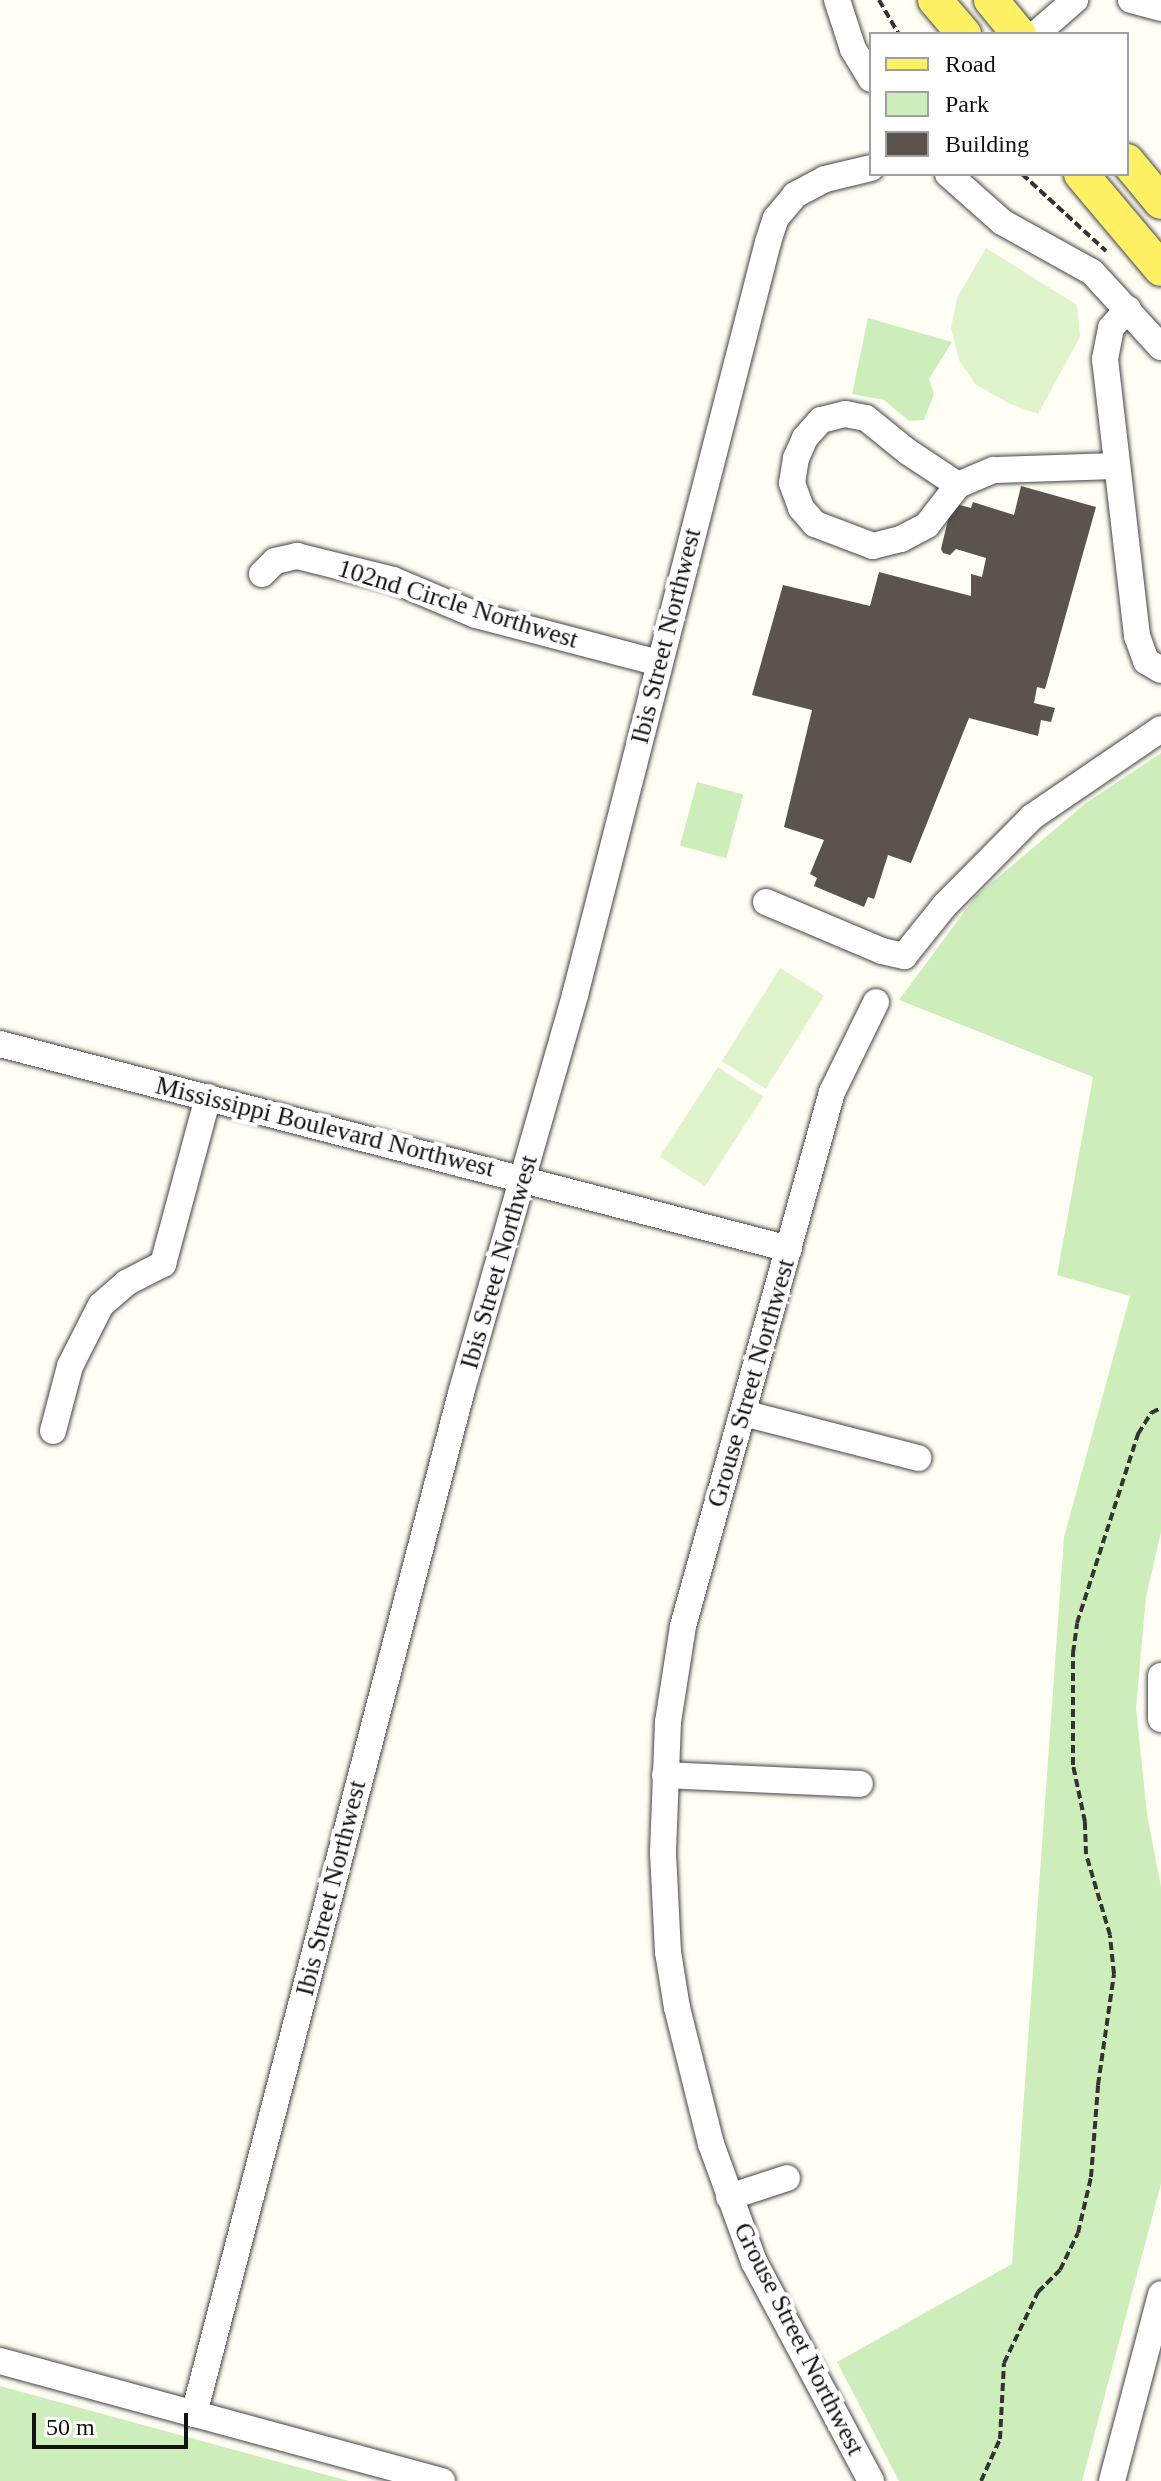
<!DOCTYPE html>
<html>
<head>
<meta charset="utf-8">
<style>
	body { margin:0 }
	#map { position:relative; width:1161px; height:2481px; overflow:hidden; background:#fffef4; font-family:Georgia,serif }
	div>[style] { position:absolute }
	.green>* { inset:0; background:#cdeeba; transform-origin:0 0 }
	.pitch>* { inset:0; background:#e0f4cc; transform-origin:0 0 }
	.building>* { inset:0; background:#5a544c }
	.path>* { height:4px; margin-top:-2px; transform-origin:0; background:repeating-linear-gradient(90deg,#333 0 8px,transparent 0 12px) }
	.roads { filter:drop-shadow(0 0 2px #444) drop-shadow(0 0 2px #444) }
	.minor>* { height:26px; margin:-13px; padding:0 13px; transform-origin:13px; border-radius:13px; background:#fff }
	.major>* { height:34px; margin:-17px; padding:0 17px; transform-origin:17px; border-radius:17px; background:#fff064 }
	span { translate:-50% -50%; white-space:nowrap; text-align:center; line-height:1.15; -webkit-text-stroke:8px #fff; paint-order:stroke }
	.street-label { font-size:26px; color:#111 }
	.legend { position:absolute; left:869px; top:32px; width:260px; height:144px; box-sizing:border-box; background:#fff; border:2px solid #a0a0a0; margin:0; padding:10px 14px; list-style:none; font-size:24px; color:#111 }
	.legend li { display:flex; align-items:center; gap:16px; height:40px }
	.legend b { width:40px; border:2px solid #a0a0a0 }
	.scale { position:absolute; left:32px; top:2413px; width:156px; height:36px; box-sizing:border-box; border:4px solid #111; border-top:0; padding-left:10px; font-size:24px; line-height:28px; white-space:nowrap; color:#111; -webkit-text-stroke:6px #fff; paint-order:stroke }
</style>
</head>
<body>
<div id="map">
	<div class="green">
		<div style="clip-path:polygon(868px 318px,952px 342px,929px 379px,934px 394px,924px 420px,909px 421px,884px 400px,852px 394px)"></div>
		<div style="clip-path:polygon(1161px 753px,1161px 1532px,1146px 1597px,1136px 1708px,1147px 1814px,1161px 1887px,1161px 2184px,1082px 2481px,899px 2481px,837px 2362px,1012px 2264px,1064px 1537px,1130px 1296px,1057px 1275px,1093px 1077px,899px 1000px,976px 896px,1086px 803px)"></div>
		<div style="left:697px;top:782px;width:48px;height:66px;rotate:15deg"></div>
		<div style="clip-path:polygon(0 2386px,349px 2481px,0 2481px)"></div>
	</div>
	<div class="pitch">
		<div style="clip-path:polygon(986px 248px,1077px 305px,1080px 337px,1038px 414px,1010px 404px,975px 384px,959px 360px,951px 328px,957px 298px)"></div>
		<div style="left:780px;top:968px;width:52px;height:110px;rotate:32deg"></div>
		<div style="left:718px;top:1067px;width:54px;height:107px;rotate:33deg"></div>
	</div>
	<div class="building">
		<div style="clip-path:polygon(1021px 486px,1096px 507px,1045px 689px,1037px 687px,1034px 703px,1055px 708px,1051px 722px,1041px 720px,1038px 736px,969px 718px,911px 863px,888px 855px,874px 899px,868px 897px,864px 907px,814px 886px,817px 878px,810px 874px,824px 840px,784px 827px,812px 710px,752px 695px,783px 585px,870px 606px,879px 572px,971px 596px,971px 574px,982px 577px,986px 558px,956px 549px,950px 555px,943px 553px,941px 549px,952px 503px,971px 508px,973px 502px,1014px 515px)"></div>
	</div>
	<div class="path">
		<div style="left:879px;top:0;width:39px;rotate:60deg"></div>
		<div style="left:1022px;top:174px;width:114px;rotate:42.5deg"></div>
		<div style="left:981px;top:2481px;width:46px;rotate:-65.7deg"></div>
		<div style="left:1000px;top:2439px;width:76px;rotate:-87deg"></div>
		<div style="left:1004px;top:2363px;width:79px;rotate:-64.4deg"></div>
		<div style="left:1038px;top:2292px;width:31px;rotate:-45deg"></div>
		<div style="left:1060px;top:2270px;width:41px;rotate:-64.1deg"></div>
		<div style="left:1078px;top:2233px;width:57px;rotate:-76.9deg"></div>
		<div style="left:1091px;top:2177px;width:92px;rotate:-85.6deg"></div>
		<div style="left:1098px;top:2085px;width:112px;rotate:-81.8deg"></div>
		<div style="left:1114px;top:1974px;width:39px;rotate:-96deg"></div>
		<div style="left:1110px;top:1935px;width:84px;rotate:-106.5deg"></div>
		<div style="left:1086px;top:1854px;width:32px;rotate:-92deg"></div>
		<div style="left:1085px;top:1822px;width:58px;rotate:-101.9deg"></div>
		<div style="left:1073px;top:1765px;width:112px;rotate:-90deg"></div>
		<div style="left:1073px;top:1653px;width:30px;rotate:-82deg"></div>
		<div style="left:1077px;top:1623px;width:199px;rotate:-72.1deg"></div>
		<div style="left:1138px;top:1434px;width:25px;rotate:-58deg"></div>
		<div style="left:1151px;top:1413px;width:11px;rotate:-27deg"></div>
	</div>
	<div class="roads">
		<div class="minor">
			<div style="left:837px;top:0;width:52px;rotate:71.9deg"></div>
			<div style="left:853px;top:49px;width:35px;rotate:59deg"></div>
			<div style="left:1131px;top:0;width:31px;rotate:15deg"></div>
			<div style="left:1036px;top:34px;width:52px;rotate:-41.1deg"></div>
			<div style="left:948px;top:174px;width:72px;rotate:41.6deg"></div>
			<div style="left:1002px;top:222px;width:103px;rotate:29.1deg"></div>
			<div style="left:1092px;top:272px;width:102px;rotate:47.4deg"></div>
			<div style="left:1128px;top:309px;width:25px;rotate:132deg"></div>
			<div style="left:1111px;top:328px;width:32px;rotate:101deg"></div>
			<div style="left:1105px;top:359px;width:279px;rotate:83.4deg"></div>
			<div style="left:1137px;top:636px;width:27px;rotate:70deg"></div>
			<div style="left:1146px;top:661px;width:17px;rotate:31deg"></div>
			<div style="left:958px;top:485px;width:60px;rotate:-146.6deg"></div>
			<div style="left:908px;top:452px;width:54px;rotate:-141deg"></div>
			<div style="left:866px;top:418px;width:21px;rotate:-169deg"></div>
			<div style="left:845px;top:414px;width:25px;rotate:166deg"></div>
			<div style="left:821px;top:420px;width:24px;rotate:132deg"></div>
			<div style="left:805px;top:438px;width:22px;rotate:114deg"></div>
			<div style="left:796px;top:458px;width:25px;rotate:99deg"></div>
			<div style="left:792px;top:483px;width:27px;rotate:70deg"></div>
			<div style="left:801px;top:508px;width:21px;rotate:49deg"></div>
			<div style="left:815px;top:524px;width:62px;rotate:20.8deg"></div>
			<div style="left:873px;top:546px;width:29px;rotate:-14deg"></div>
			<div style="left:901px;top:539px;width:30px;rotate:-28deg"></div>
			<div style="left:927px;top:525px;width:51px;rotate:-52.2deg"></div>
			<div style="left:958px;top:485px;width:39px;rotate:-23deg"></div>
			<div style="left:994px;top:470px;width:123px;rotate:-1.9deg"></div>
			<div style="left:262px;top:574px;width:18px;rotate:-45deg"></div>
			<div style="left:275px;top:561px;width:23px;rotate:-13deg"></div>
			<div style="left:297px;top:556px;width:99px;rotate:14deg"></div>
			<div style="left:393px;top:580px;width:90px;rotate:22.9deg"></div>
			<div style="left:476px;top:615px;width:189px;rotate:14.7deg"></div>
			<div style="left:766px;top:902px;width:126px;rotate:22.9deg"></div>
			<div style="left:882px;top:951px;width:23px;rotate:13deg"></div>
			<div style="left:904px;top:956px;width:65px;rotate:-51.2deg"></div>
			<div style="left:945px;top:905px;width:124px;rotate:-45.3deg"></div>
			<div style="left:1032px;top:817px;width:156px;rotate:-34.3deg"></div>
			<div style="left:0;top:1044px;width:815px;rotate:14.56deg"></div>
			<div style="left:743px;top:1413px;width:181px;rotate:14.4deg"></div>
			<div style="left:53px;top:1431px;width:67px;rotate:-75.3deg"></div>
			<div style="left:70px;top:1366px;width:68px;rotate:-63.1deg"></div>
			<div style="left:101px;top:1305px;width:33px;rotate:-41deg"></div>
			<div style="left:126px;top:1283px;width:42px;rotate:-27.2deg"></div>
			<div style="left:163px;top:1264px;width:173px;rotate:-74.9deg"></div>
			<div style="left:1161px;top:1676px;width:43px;rotate:90deg"></div>
			<div style="left:665px;top:1775px;width:195px;rotate:2.6deg"></div>
			<div style="left:729px;top:2197px;width:61px;rotate:-18.1deg"></div>
			<div style="left:0;top:2361px;width:458px;rotate:15.2deg"></div>
			<div style="left:194px;top:2414px;width:1055px;rotate:-75.34deg"></div>
			<div style="left:461px;top:1393px;width:414px;rotate:-74deg"></div>
			<div style="left:575px;top:995px;width:777px;rotate:-75.62deg"></div>
			<div style="left:768px;top:242px;width:25px;rotate:-72deg"></div>
			<div style="left:776px;top:218px;width:30px;rotate:-50deg"></div>
			<div style="left:795px;top:195px;width:34px;rotate:-28deg"></div>
			<div style="left:825px;top:179px;width:47px;rotate:-13.4deg"></div>
			<div style="left:871px;top:2481px;width:248px;rotate:-118.1deg"></div>
			<div style="left:754px;top:2262px;width:126px;rotate:-110deg"></div>
			<div style="left:711px;top:2144px;width:140px;rotate:-104deg"></div>
			<div style="left:677px;top:2008px;width:57px;rotate:-99.1deg"></div>
			<div style="left:668px;top:1952px;width:100px;rotate:-92.9deg"></div>
			<div style="left:663px;top:1852px;width:130px;rotate:-87.8deg"></div>
			<div style="left:668px;top:1722px;width:97px;rotate:-81.1deg"></div>
			<div style="left:683px;top:1626px;width:554px;rotate:-74.41deg"></div>
			<div style="left:832px;top:1092px;width:100px;rotate:-63.9deg"></div>
			<div style="left:1112px;top:2481px;width:193px;rotate:-75.3deg"></div>
		</div>
		<div class="major">
			<div style="left:935px;top:0;width:45px;rotate:49.5deg"></div>
			<div style="left:991px;top:0;width:44px;rotate:50.5deg"></div>
			<div style="left:1127px;top:161px;width:53px;rotate:50.3deg"></div>
			<div style="left:1081px;top:174px;width:124px;rotate:49.9deg"></div>
		</div>
	</div>
	<div class="street-label">
		<span style="left:458px;top:604px;rotate:17deg">102nd Circle Northwest</span>
		<span style="left:666px;top:636px;rotate:-76deg">Ibis Street Northwest</span>
		<span style="left:325px;top:1127px;rotate:14deg">Mississippi Boulevard Northwest</span>
		<span style="left:499px;top:1262px;rotate:-74deg">Ibis Street Northwest</span>
		<span style="left:751px;top:1383px;rotate:-74deg">Grouse Street Northwest</span>
		<span style="left:331px;top:1888px;rotate:-76deg">Ibis Street Northwest</span>
		<span style="left:799px;top:2339px;rotate:63deg">Grouse Street Northwest</span>
	</div>
	<ul class="legend">
	<li><b style="height:10px;background:#fff064"></b>Road</li>
	<li><b style="height:22px;background:#cdeeba"></b>Park</li>
	<li><b style="height:22px;background:#5a544c"></b>Building</li>
	</ul>
	<div class="scale">50 m</div>
</div>
</body>
</html>
